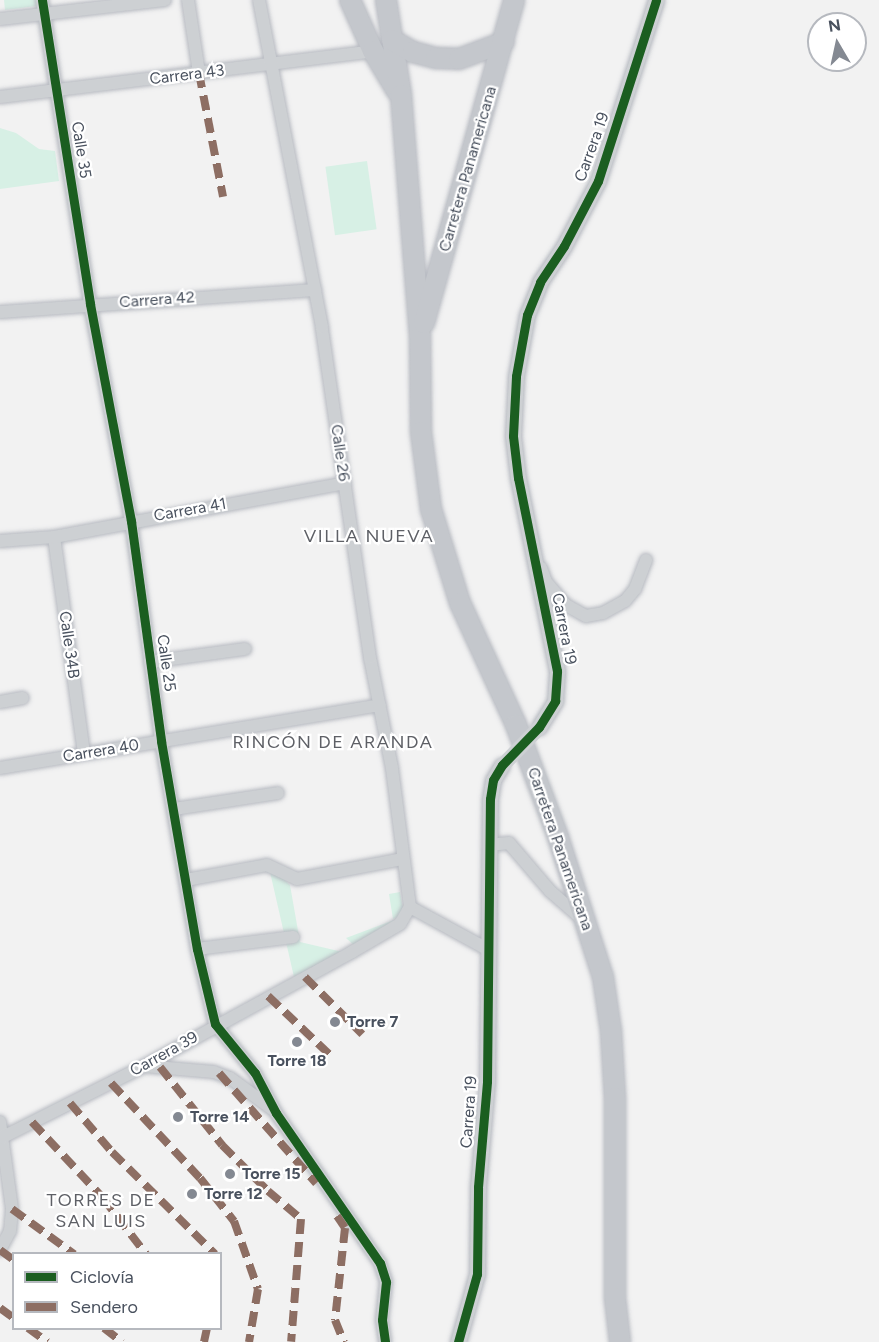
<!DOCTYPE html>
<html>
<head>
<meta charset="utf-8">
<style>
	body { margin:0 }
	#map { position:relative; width:879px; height:1342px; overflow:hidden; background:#f2f2f2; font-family:Figtree,sans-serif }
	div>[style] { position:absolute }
	.green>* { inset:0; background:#d7f0e5; transform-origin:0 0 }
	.roads { filter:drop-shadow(0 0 2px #b7bac1) drop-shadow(0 0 2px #b7bac1) }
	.minor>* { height:12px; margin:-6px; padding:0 6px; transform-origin:6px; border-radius:6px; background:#cdd0d3 }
	.tertiary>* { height:15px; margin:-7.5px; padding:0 7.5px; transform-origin:7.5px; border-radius:7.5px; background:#cdd0d3 }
	.trunk>* { height:20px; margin:-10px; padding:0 10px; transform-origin:10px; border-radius:10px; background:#c4c7cc }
	.tertiary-bridge>* { height:15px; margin:-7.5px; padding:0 7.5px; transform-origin:7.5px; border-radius:7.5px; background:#cdd0d3 }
	.quiet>* { height:8px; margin-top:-4px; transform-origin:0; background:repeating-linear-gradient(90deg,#8d6e63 0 15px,transparent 0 23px) }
	.cycleway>* { height:9px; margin:-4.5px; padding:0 4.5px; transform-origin:4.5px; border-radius:4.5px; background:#1b5e20 }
	.dots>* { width:16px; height:16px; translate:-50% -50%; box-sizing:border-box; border:3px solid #fff; border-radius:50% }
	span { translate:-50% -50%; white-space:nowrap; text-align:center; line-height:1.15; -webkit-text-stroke:4.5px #fff; paint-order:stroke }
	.street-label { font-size:16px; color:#49515e }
	.poi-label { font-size:16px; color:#49515e; font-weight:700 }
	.left { translate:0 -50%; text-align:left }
	.neighbourhood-label { font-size:18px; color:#5e6066; letter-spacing:1.5px }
	.legend { position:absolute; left:12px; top:1252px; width:210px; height:78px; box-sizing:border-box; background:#fff; border:2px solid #b6b9bf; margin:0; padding:8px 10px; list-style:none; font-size:18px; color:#49515e }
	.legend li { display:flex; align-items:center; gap:12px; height:30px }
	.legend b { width:30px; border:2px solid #b6b9bf }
	.north { position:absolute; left:807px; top:12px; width:60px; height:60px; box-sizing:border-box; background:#fff; border:2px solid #b6b9bf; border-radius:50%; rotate:351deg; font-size:16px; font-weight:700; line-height:24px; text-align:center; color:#49515e }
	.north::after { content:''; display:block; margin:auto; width:21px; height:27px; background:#848992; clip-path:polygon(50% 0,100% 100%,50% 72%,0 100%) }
</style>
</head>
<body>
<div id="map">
	<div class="green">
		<div style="clip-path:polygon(4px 0,36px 0,37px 6px,5px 10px)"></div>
		<div style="clip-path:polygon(0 128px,16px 133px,39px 149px,55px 151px,59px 181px,0 189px)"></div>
		<div style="left:367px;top:161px;width:69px;height:42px;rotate:82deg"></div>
		<div style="clip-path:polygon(276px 871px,290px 885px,300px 942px,347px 953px,294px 977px,270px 872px)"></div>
		<div style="clip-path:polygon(400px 892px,404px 914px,393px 919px,389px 894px)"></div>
		<div style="clip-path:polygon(394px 920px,357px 948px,346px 938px)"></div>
	</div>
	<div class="roads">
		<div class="minor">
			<div style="left:42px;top:0;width:308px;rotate:81deg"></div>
			<div style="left:90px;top:304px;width:221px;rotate:79.3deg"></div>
			<div style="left:131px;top:521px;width:222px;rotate:82.2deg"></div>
			<div style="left:161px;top:741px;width:211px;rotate:80.2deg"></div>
			<div style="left:197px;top:949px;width:77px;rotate:76.5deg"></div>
			<div style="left:215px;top:1024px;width:63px;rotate:50.8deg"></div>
			<div style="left:255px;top:1073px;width:45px;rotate:62.3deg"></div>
			<div style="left:276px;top:1113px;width:183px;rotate:55.3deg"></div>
			<div style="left:380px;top:1263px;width:20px;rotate:72deg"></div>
			<div style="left:386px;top:1282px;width:38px;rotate:96deg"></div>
			<div style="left:382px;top:1320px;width:22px;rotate:82deg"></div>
			<div style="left:188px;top:0;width:74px;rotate:81.4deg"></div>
			<div style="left:0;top:19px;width:166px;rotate:-6.6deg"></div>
			<div style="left:0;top:97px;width:376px;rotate:-7deg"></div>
			<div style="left:0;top:312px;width:316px;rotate:-4deg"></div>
			<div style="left:54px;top:537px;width:218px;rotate:82.1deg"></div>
			<div style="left:0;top:541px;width:54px;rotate:-4.2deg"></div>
			<div style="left:54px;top:537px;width:296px;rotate:-10.5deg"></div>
			<div style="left:541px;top:568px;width:15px;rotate:70deg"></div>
			<div style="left:546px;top:582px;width:30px;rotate:49deg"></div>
			<div style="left:566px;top:605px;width:23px;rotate:29deg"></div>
			<div style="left:586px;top:616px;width:17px;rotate:-10deg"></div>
			<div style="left:603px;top:613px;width:25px;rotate:-29deg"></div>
			<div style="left:625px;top:601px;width:16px;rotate:-50deg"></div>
			<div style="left:635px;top:589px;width:31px;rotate:-69deg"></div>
			<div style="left:150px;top:662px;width:96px;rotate:-7.8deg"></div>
			<div style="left:0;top:702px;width:23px;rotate:-10deg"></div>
			<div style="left:0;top:768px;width:385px;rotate:-9.4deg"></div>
			<div style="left:174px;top:809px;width:105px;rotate:-8.7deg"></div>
			<div style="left:489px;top:845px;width:20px;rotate:-6deg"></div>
			<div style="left:509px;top:843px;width:63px;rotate:49.5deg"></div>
			<div style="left:550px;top:891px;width:41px;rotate:41.1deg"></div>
			<div style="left:186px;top:880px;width:82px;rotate:-10.5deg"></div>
			<div style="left:267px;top:865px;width:33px;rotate:25deg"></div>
			<div style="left:297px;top:879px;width:108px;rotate:-10.7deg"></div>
			<div style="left:410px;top:907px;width:88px;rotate:28.6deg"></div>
			<div style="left:197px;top:949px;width:97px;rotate:-7.1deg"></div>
			<div style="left:144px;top:1066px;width:70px;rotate:4.9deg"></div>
			<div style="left:214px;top:1072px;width:17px;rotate:21deg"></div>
			<div style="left:230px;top:1078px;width:52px;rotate:36.4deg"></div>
			<div style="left:0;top:1122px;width:88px;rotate:82.1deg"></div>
			<div style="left:12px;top:1209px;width:22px;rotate:95deg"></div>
			<div style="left:10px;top:1231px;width:21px;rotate:118deg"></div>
			<div style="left:3px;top:1137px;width:158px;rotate:-26.7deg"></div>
			<div style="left:144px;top:1066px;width:237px;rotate:-28.7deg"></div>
			<div style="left:352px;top:952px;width:56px;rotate:-30.3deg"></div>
			<div style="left:400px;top:924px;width:20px;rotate:-60deg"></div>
			<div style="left:410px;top:907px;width:140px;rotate:-97.4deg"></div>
			<div style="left:392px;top:768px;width:112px;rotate:-101.3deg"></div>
			<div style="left:370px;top:658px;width:334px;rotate:-98.3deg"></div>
			<div style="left:322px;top:327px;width:333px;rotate:-100.9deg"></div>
		</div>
		<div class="tertiary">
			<div style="left:539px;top:727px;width:31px;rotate:-58deg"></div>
			<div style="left:555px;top:701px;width:30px;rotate:-86deg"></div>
			<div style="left:557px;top:671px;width:197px;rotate:-101.4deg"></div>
			<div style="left:518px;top:478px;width:42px;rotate:-96.8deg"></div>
			<div style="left:513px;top:436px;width:60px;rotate:-87.1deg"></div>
			<div style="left:516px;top:376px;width:62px;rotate:-79.8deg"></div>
			<div style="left:527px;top:315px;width:35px;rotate:-68deg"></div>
			<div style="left:540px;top:282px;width:43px;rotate:-56.3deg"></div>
			<div style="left:564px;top:246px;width:73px;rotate:-62.4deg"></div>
			<div style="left:598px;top:181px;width:190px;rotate:-72.2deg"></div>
			<div style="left:458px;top:1342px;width:71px;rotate:-74.4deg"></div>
			<div style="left:477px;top:1274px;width:87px;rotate:-89.3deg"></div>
			<div style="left:478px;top:1187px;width:106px;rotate:-85.1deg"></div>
			<div style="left:487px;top:1081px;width:282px;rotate:-89.4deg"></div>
			<div style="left:490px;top:799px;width:19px;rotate:-81deg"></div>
			<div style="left:493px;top:780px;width:17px;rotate:-59deg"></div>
		</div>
		<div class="trunk">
			<div style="left:350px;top:0;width:56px;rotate:65.7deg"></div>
			<div style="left:373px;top:51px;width:47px;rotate:59deg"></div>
			<div style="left:386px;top:0;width:96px;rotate:81deg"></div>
			<div style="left:401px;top:95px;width:243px;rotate:85.5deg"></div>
			<div style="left:420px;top:337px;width:95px;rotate:89.4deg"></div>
			<div style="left:421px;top:432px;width:78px;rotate:82.6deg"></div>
			<div style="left:431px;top:509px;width:98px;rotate:72.9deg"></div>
			<div style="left:460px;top:603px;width:134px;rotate:65.3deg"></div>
			<div style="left:516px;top:725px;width:120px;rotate:69.4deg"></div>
			<div style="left:558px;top:837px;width:147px;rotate:72.2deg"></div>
			<div style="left:603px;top:977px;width:55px;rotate:81.6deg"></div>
			<div style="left:611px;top:1031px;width:67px;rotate:86.6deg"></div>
			<div style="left:615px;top:1098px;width:200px;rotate:90deg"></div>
			<div style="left:615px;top:1298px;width:44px;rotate:83.5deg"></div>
			<div style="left:392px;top:40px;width:24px;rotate:30deg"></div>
			<div style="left:413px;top:52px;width:24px;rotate:15deg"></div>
			<div style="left:436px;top:58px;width:23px;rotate:2deg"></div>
			<div style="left:459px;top:59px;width:48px;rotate:-20.7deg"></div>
			<div style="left:424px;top:323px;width:335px;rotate:-74.4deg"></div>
		</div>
	</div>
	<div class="tertiary-bridge">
		<div style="left:502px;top:765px;width:53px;rotate:-45.8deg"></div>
	</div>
	<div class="quiet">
		<div style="left:199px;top:73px;width:126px;rotate:79deg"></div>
		<div style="left:305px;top:977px;width:81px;rotate:45deg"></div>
		<div style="left:268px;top:996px;width:88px;rotate:43.6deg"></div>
		<div style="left:160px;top:1067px;width:100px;rotate:51.5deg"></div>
		<div style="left:222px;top:1145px;width:65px;rotate:45deg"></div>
		<div style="left:268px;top:1191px;width:43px;rotate:40.3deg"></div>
		<div style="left:301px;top:1219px;width:123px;rotate:94.6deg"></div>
		<div style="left:219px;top:1073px;width:147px;rotate:48.6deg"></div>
		<div style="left:111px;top:1083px;width:130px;rotate:46.9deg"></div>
		<div style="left:200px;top:1178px;width:55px;rotate:51.7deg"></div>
		<div style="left:234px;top:1221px;width:72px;rotate:70.6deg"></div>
		<div style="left:258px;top:1289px;width:54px;rotate:99.6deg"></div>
		<div style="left:70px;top:1103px;width:65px;rotate:49.4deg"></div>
		<div style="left:112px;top:1152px;width:145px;rotate:44.7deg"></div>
		<div style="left:32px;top:1122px;width:104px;rotate:46.9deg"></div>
		<div style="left:103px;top:1198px;width:71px;rotate:52.5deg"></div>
		<div style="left:12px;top:1209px;width:77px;rotate:36deg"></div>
		<div style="left:337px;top:1216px;width:14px;rotate:56deg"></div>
		<div style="left:345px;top:1228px;width:93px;rotate:96.2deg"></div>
		<div style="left:335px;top:1320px;width:24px;rotate:68deg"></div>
		<div style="left:0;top:1250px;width:17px;rotate:36deg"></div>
		<div style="left:0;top:1308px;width:17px;rotate:36deg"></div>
		<div style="left:28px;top:1328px;width:24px;rotate:36deg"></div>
		<div style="left:104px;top:1328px;width:23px;rotate:38deg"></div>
		<div style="left:204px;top:1342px;width:14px;rotate:-78deg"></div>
	</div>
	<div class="cycleway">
		<div style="left:42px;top:0;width:308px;rotate:81deg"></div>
		<div style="left:90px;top:304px;width:221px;rotate:79.3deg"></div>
		<div style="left:131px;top:521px;width:222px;rotate:82.2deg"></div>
		<div style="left:161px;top:741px;width:211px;rotate:80.2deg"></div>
		<div style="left:197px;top:949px;width:77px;rotate:76.5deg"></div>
		<div style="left:215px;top:1024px;width:63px;rotate:50.8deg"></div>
		<div style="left:255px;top:1073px;width:45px;rotate:62.3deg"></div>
		<div style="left:276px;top:1113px;width:183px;rotate:55.3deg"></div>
		<div style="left:380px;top:1263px;width:20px;rotate:72deg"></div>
		<div style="left:386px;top:1282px;width:38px;rotate:96deg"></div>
		<div style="left:382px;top:1320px;width:22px;rotate:82deg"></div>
		<div style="left:458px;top:1342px;width:71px;rotate:-74.4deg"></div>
		<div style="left:477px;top:1274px;width:87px;rotate:-89.3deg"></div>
		<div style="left:478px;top:1187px;width:106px;rotate:-85.1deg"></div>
		<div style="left:487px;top:1081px;width:282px;rotate:-89.4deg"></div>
		<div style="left:490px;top:799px;width:19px;rotate:-81deg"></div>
		<div style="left:493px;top:780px;width:17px;rotate:-59deg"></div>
		<div style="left:502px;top:765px;width:53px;rotate:-45.8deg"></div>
		<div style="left:539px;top:727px;width:31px;rotate:-58deg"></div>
		<div style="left:555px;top:701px;width:30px;rotate:-86deg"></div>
		<div style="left:557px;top:671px;width:197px;rotate:-101.4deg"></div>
		<div style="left:518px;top:478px;width:42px;rotate:-96.8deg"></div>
		<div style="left:513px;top:436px;width:60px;rotate:-87.1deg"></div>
		<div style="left:516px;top:376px;width:62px;rotate:-79.8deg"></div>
		<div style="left:527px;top:315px;width:35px;rotate:-68deg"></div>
		<div style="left:540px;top:282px;width:43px;rotate:-56.3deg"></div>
		<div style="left:564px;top:246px;width:73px;rotate:-62.4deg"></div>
		<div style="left:598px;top:181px;width:190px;rotate:-72.2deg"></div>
	</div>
	<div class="dots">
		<div style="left:335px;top:1022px;background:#848992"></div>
		<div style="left:297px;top:1042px;background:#848992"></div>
		<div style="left:178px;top:1117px;background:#848992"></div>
		<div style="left:230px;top:1174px;background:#848992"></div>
		<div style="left:192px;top:1194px;background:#848992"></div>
	</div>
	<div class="street-label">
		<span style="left:187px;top:75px;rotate:-7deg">Carrera 43</span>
		<span style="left:592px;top:147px;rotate:-70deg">Carrera 19</span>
		<span style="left:81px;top:150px;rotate:81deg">Calle 35</span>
		<span style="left:468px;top:169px;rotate:-74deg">Carretera Panamericana</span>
		<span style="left:157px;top:300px;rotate:-4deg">Carrera 42</span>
		<span style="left:340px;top:453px;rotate:82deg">Calle 26</span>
		<span style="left:190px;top:510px;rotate:-10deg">Carrera 41</span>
		<span style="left:564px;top:629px;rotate:79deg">Carrera 19</span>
		<span style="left:69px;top:645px;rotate:82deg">Calle 34B</span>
		<span style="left:166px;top:663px;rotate:82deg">Calle 25</span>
		<span style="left:101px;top:751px;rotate:-9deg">Carrera 40</span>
		<span style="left:560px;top:849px;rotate:71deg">Carretera Panamericana</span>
		<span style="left:164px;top:1054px;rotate:-29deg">Carrera 39</span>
		<span style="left:469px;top:1112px;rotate:-86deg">Carrera 19</span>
	</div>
	<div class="poi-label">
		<span class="left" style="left:347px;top:1022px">Torre 7</span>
		<span style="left:297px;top:1061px">Torre 18</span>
		<span class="left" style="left:190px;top:1117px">Torre 14</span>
		<span class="left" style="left:242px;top:1174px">Torre 15</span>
		<span class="left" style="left:204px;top:1194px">Torre 12</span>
	</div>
	<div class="neighbourhood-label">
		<span style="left:369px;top:536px">VILLA NUEVA</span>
		<span style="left:333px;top:742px">RINCÓN DE ARANDA</span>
		<span style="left:101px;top:1211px">TORRES DE<br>SAN LUIS</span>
	</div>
	<ul class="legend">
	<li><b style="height:8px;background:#1b5e20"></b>Ciclovía</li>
	<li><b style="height:8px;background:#8d6e63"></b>Sendero</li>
	</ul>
	<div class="north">N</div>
</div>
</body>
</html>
